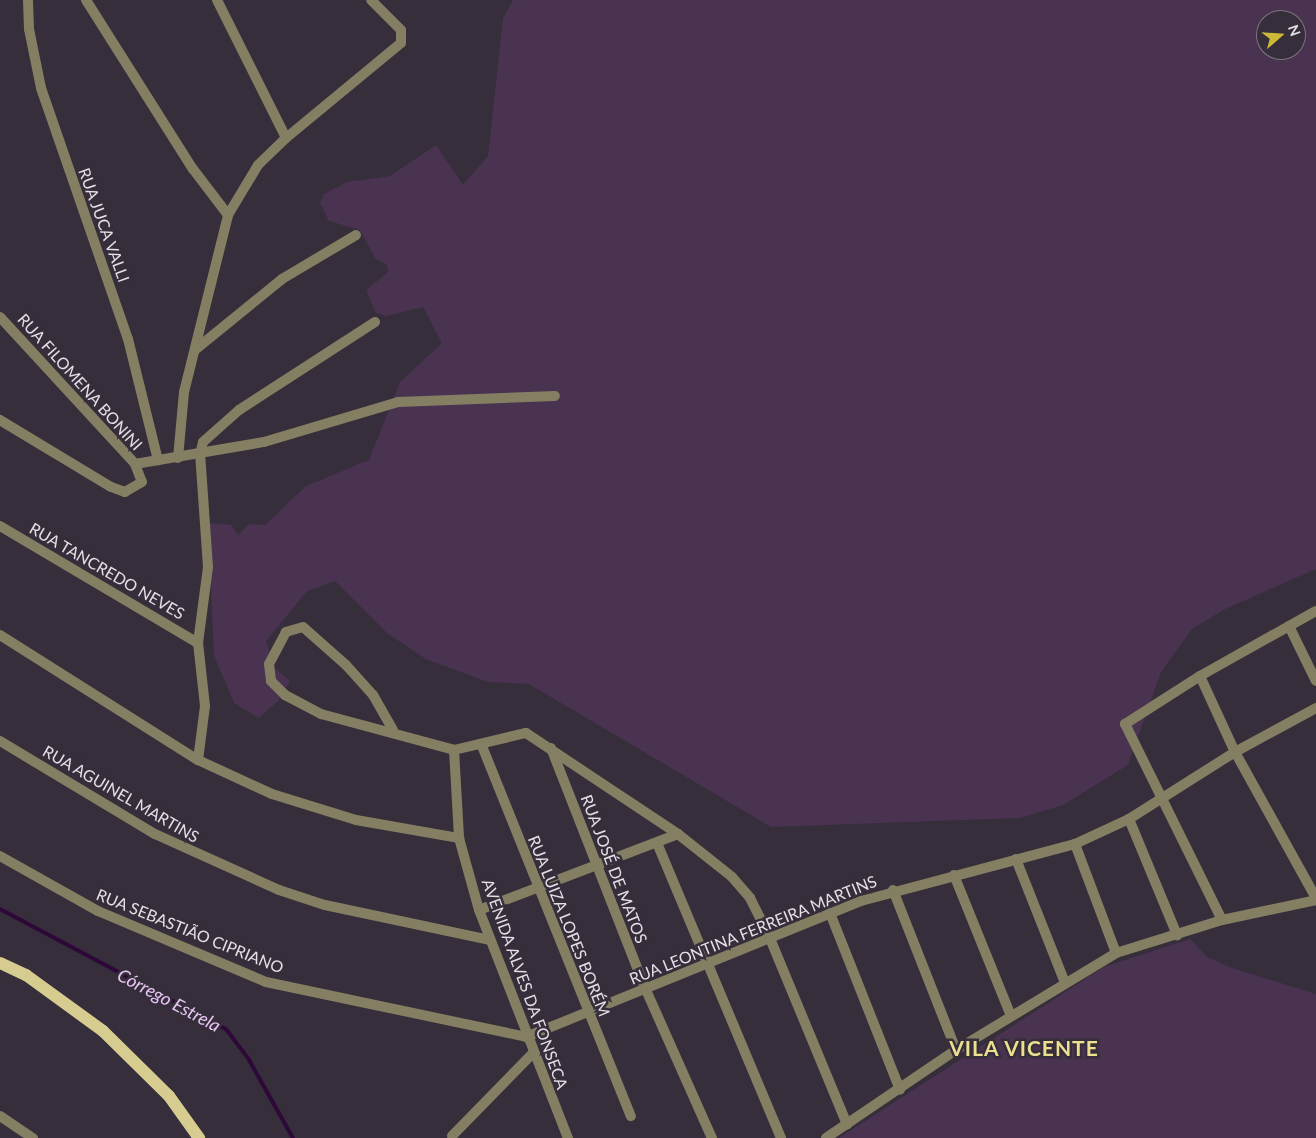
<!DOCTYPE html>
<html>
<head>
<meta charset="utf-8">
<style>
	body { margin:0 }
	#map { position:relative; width:1316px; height:1138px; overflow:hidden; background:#362e3a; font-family:Lato,sans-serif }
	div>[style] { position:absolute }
	.green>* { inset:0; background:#493351 }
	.stream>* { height:4px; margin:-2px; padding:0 2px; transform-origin:2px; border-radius:2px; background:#2d0839 }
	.minor>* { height:10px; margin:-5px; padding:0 5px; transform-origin:5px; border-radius:5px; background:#847f62 }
	.primary>* { height:12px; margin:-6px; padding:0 6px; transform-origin:6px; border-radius:6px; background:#d6cc8f }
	span { translate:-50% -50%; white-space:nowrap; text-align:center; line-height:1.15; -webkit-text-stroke:5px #362e3a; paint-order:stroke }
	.street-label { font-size:16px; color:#e5dfe7 }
	.water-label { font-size:18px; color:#e8c6f6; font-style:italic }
	.district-label { font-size:21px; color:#ecdf90; font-weight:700; letter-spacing:1px }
	.north { position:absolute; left:1256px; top:10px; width:50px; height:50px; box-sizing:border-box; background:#362e3a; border:1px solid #7c757f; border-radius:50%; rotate:71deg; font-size:14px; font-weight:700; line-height:20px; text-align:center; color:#e5dfe7 }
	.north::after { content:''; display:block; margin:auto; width:18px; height:22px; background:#cdb938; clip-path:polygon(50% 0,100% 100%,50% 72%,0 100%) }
</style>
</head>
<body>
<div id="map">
	<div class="green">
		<div style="clip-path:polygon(evenodd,513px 0,1316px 0,1316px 569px,1223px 610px,1192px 629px,1161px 672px,1128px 765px,1063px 805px,1020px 818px,771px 827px,529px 684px,488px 682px,426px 659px,387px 633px,335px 581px,307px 591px,266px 641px,275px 668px,290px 681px,279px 700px,259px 718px,234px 703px,214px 656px,208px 523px,231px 525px,238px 535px,249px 524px,265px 525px,306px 486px,369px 460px,400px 382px,442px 343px,423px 307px,386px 316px,376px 313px,366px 290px,388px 272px,387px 265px,375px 258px,360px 230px,329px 221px,320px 203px,324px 194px,347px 182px,390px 176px,436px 145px,463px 185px,488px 156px,503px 18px,513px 0,1266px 20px,1296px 20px,1296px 50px,1266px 50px,1266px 20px)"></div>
		<div style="clip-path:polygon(1190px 939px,1207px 957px,1232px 968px,1316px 994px,1316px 1138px,839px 1138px,1104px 967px)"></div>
	</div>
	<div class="stream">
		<div style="left:0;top:909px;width:256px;rotate:28deg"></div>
		<div style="left:226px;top:1029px;width:39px;rotate:53deg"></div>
		<div style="left:249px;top:1060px;width:90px;rotate:60.6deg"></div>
	</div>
	<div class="minor">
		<div style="left:28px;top:0;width:29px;rotate:88deg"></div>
		<div style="left:29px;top:29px;width:60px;rotate:78.5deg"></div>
		<div style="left:41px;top:88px;width:266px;rotate:70.9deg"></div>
		<div style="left:128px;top:339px;width:125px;rotate:76.1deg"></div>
		<div style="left:86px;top:0;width:200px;rotate:57.7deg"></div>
		<div style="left:193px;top:169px;width:58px;rotate:52.7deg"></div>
		<div style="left:217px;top:0;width:154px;rotate:63.4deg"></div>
		<div style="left:0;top:317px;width:200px;rotate:47.4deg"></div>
		<div style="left:135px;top:464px;width:19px;rotate:69deg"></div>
		<div style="left:142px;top:482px;width:20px;rotate:150deg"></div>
		<div style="left:125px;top:492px;width:15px;rotate:-160deg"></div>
		<div style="left:111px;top:487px;width:130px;rotate:-148.9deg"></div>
		<div style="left:196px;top:349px;width:111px;rotate:-39.1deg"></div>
		<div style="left:282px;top:279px;width:86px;rotate:-30.7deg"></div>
		<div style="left:178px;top:458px;width:66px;rotate:-84.8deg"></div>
		<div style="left:184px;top:392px;width:182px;rotate:-76deg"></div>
		<div style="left:228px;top:215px;width:58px;rotate:-59deg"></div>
		<div style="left:258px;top:165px;width:39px;rotate:-44deg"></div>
		<div style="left:286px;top:138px;width:149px;rotate:-39.6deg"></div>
		<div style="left:401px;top:43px;width:13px;rotate:-90deg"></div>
		<div style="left:401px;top:30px;width:42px;rotate:-135deg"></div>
		<div style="left:135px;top:464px;width:131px;rotate:-9.7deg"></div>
		<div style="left:264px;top:442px;width:140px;rotate:-16.6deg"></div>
		<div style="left:398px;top:402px;width:157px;rotate:-2.2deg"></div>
		<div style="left:0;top:526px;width:230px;rotate:30.6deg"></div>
		<div style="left:1289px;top:626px;width:61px;rotate:63.9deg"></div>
		<div style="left:0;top:635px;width:234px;rotate:32.3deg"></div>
		<div style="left:198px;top:760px;width:81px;rotate:24.7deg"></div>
		<div style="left:272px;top:794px;width:88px;rotate:17.2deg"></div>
		<div style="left:356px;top:820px;width:105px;rotate:9.9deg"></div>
		<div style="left:1200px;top:676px;width:84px;rotate:65.3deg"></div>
		<div style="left:1235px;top:752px;width:167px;rotate:61deg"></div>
		<div style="left:393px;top:730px;width:40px;rotate:-119.7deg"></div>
		<div style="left:373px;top:695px;width:40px;rotate:-132deg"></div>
		<div style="left:346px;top:665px;width:57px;rotate:-138.5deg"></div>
		<div style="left:303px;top:627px;width:18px;rotate:164deg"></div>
		<div style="left:286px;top:632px;width:36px;rotate:118deg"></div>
		<div style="left:269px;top:664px;width:17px;rotate:83deg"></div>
		<div style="left:271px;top:681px;width:20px;rotate:45deg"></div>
		<div style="left:285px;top:695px;width:41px;rotate:27.8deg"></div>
		<div style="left:321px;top:714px;width:138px;rotate:15.1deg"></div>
		<div style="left:454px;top:750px;width:74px;rotate:-13.3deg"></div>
		<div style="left:526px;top:733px;width:182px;rotate:33.6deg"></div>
		<div style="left:678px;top:834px;width:69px;rotate:38.5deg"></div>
		<div style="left:732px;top:877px;width:28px;rotate:49deg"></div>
		<div style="left:750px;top:898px;width:42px;rotate:63.4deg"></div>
		<div style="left:769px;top:936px;width:204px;rotate:67.5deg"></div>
		<div style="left:0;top:741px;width:181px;rotate:31deg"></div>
		<div style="left:155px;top:834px;width:136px;rotate:24.3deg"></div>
		<div style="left:279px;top:890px;width:48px;rotate:18.1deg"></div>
		<div style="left:325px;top:905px;width:168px;rotate:12deg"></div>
		<div style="left:482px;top:746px;width:399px;rotate:68.1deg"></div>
		<div style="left:551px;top:748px;width:260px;rotate:68.6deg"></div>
		<div style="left:646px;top:990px;width:162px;rotate:66deg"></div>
		<div style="left:454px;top:750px;width:88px;rotate:86.7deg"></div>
		<div style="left:459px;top:838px;width:75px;rotate:74.5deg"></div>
		<div style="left:479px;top:910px;width:245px;rotate:68.7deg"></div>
		<div style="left:198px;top:760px;width:54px;rotate:-82.6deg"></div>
		<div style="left:205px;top:706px;width:63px;rotate:-96.3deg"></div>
		<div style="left:198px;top:643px;width:77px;rotate:-82.5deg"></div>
		<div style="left:208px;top:567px;width:113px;rotate:-94deg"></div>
		<div style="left:200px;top:454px;width:12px;rotate:-76deg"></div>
		<div style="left:203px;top:442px;width:48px;rotate:-41.6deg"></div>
		<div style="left:239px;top:410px;width:162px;rotate:-32.9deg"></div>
		<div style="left:1129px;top:819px;width:126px;rotate:67.5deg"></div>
		<div style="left:657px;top:843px;width:320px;rotate:67.2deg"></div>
		<div style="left:1075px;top:844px;width:116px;rotate:69.4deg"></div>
		<div style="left:0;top:856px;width:112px;rotate:29.3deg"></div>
		<div style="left:98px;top:911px;width:182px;rotate:22.9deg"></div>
		<div style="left:266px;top:982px;width:266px;rotate:11.9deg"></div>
		<div style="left:526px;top:1037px;width:362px;rotate:-22.1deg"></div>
		<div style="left:861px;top:901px;width:221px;rotate:-14.9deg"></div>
		<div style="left:1075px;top:844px;width:60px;rotate:-24.8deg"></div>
		<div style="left:1129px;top:819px;width:125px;rotate:-32.3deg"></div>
		<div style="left:1235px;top:752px;width:92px;rotate:-28.5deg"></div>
		<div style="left:1016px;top:859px;width:133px;rotate:68.4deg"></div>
		<div style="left:954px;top:875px;width:152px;rotate:68deg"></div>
		<div style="left:893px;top:890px;width:172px;rotate:68.5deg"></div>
		<div style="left:479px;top:910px;width:213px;rotate:-20.9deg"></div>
		<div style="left:830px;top:913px;width:190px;rotate:68.4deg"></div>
		<div style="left:1222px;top:920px;width:219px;rotate:-116.3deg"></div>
		<div style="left:1125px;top:724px;width:89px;rotate:-32.6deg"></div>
		<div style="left:1200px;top:676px;width:133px;rotate:-29.3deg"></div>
		<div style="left:0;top:1116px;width:40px;rotate:34deg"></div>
		<div style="left:452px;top:1136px;width:115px;rotate:-45.7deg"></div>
		<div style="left:826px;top:1138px;width:157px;rotate:-34.1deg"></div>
		<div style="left:956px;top:1050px;width:187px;rotate:-31.2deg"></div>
		<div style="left:1116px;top:953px;width:111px;rotate:-17.3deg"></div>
		<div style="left:1222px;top:920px;width:96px;rotate:-12deg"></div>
	</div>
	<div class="primary">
		<div style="left:0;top:963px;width:29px;rotate:25deg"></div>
		<div style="left:26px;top:975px;width:95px;rotate:36deg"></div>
		<div style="left:103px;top:1031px;width:93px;rotate:44.6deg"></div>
		<div style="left:169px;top:1096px;width:52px;rotate:54.5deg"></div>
	</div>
	<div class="street-label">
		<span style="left:104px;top:225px;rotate:70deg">RUA JUCA VALLI</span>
		<span style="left:80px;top:382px;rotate:48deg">RUA FILOMENA BONINI</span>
		<span style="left:107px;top:571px;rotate:30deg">RUA TANCREDO NEVES</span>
		<span style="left:121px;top:794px;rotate:30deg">RUA AGUINEL MARTINS</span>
		<span style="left:614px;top:869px;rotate:69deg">RUA JOSÉ DE MATOS</span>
		<span style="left:569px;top:926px;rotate:68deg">RUA LUIZA LOPES BORÉM</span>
		<span style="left:753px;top:930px;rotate:-22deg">RUA LEONTINA FERREIRA MARTINS</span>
		<span style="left:190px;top:931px;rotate:22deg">RUA SEBASTIÃO CIPRIANO</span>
		<span style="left:525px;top:984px;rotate:70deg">AVENIDA ALVES DA FONSECA</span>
	</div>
	<div class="water-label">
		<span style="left:169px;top:1000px;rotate:28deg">Córrego Estrela</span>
	</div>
	<div class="district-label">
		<span style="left:1024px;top:1048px">VILA VICENTE</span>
	</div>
	<div class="north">N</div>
</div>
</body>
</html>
